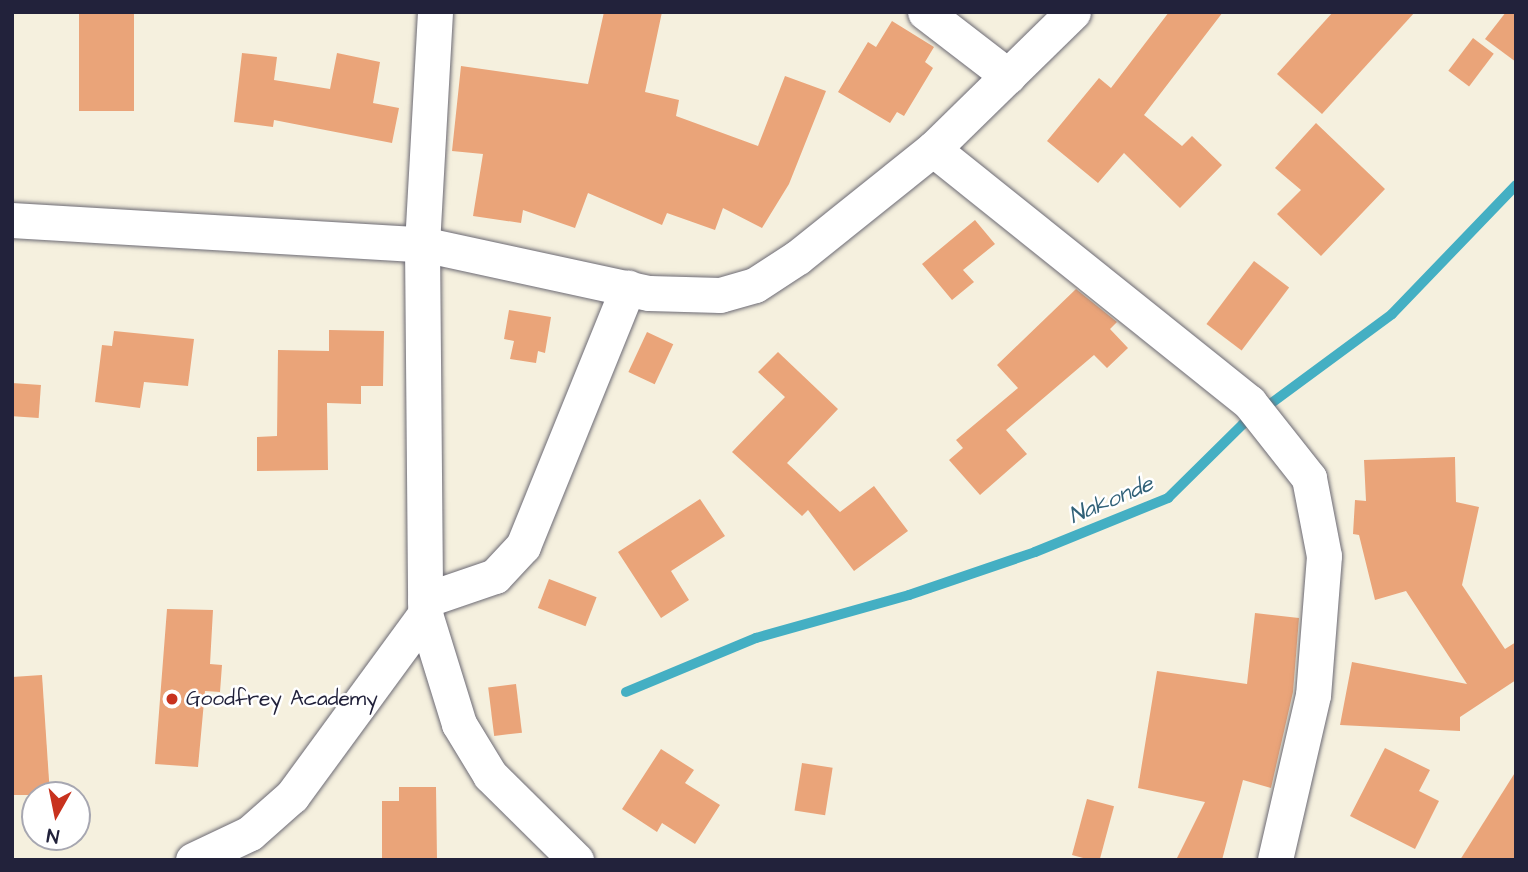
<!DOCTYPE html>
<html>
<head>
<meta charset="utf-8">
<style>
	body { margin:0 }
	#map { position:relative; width:1528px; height:872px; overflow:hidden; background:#f5f0de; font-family:"Architects Daughter",sans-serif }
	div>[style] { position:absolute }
	.stream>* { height:10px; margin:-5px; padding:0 5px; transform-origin:5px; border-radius:5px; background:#44afc3 }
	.building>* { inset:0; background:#eaa479; transform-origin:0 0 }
	.roads { filter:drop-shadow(0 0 2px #6c6a74) drop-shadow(0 0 2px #6c6a74) }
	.minor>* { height:35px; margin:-17.5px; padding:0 17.5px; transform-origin:17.5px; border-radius:17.5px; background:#fff }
	.dots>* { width:19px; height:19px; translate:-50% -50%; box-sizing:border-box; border:4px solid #fff; border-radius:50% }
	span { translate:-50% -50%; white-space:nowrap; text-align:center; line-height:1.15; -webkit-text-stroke:5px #fff; paint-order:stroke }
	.poi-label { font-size:21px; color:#22223b }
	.left { translate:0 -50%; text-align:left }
	.water-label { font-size:23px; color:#316178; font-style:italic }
	.frame { position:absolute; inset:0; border:14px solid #22223b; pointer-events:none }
	.north { position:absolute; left:21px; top:781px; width:70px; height:70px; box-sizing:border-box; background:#fff; border:2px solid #a7a7b1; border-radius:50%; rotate:189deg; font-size:19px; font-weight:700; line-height:28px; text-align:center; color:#22223b }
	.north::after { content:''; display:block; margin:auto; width:24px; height:32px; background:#c8321e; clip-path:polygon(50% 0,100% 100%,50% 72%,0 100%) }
</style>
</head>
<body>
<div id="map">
	<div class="stream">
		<div style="left:626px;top:692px;width:141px;rotate:-22.6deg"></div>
		<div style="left:756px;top:638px;width:159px;rotate:-15.7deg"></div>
		<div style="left:909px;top:595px;width:133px;rotate:-18.8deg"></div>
		<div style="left:1035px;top:552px;width:144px;rotate:-22.1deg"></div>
		<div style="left:1168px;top:498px;width:105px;rotate:-44.6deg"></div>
		<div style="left:1243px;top:424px;width:185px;rotate:-36.4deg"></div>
		<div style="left:1392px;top:314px;width:179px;rotate:-46.1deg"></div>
	</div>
	<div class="building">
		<div style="left:79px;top:12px;width:55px;height:99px"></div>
		<div style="clip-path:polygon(604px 12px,662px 12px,645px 92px,679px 100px,676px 116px,758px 146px,785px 76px,826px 91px,789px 184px,762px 228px,723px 208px,715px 230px,667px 213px,662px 225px,588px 193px,575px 228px,523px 210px,521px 223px,473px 216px,483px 154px,452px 151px,461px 66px,588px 84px)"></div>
		<div style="clip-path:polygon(1169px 12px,1223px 12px,1144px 115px,1182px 146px,1192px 136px,1222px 165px,1180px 208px,1124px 153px,1098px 183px,1047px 141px,1099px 78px,1111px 88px)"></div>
		<div style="clip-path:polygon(1333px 12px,1415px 12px,1322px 114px,1277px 74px)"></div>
		<div style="clip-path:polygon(1506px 12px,1516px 12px,1516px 62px,1485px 39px)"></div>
		<div style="clip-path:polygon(892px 21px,934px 47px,925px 62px,933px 68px,904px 116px,897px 112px,890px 123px,838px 92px,868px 42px,876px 47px)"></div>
		<div style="left:1473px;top:38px;width:26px;height:41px;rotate:37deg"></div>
		<div style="clip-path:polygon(242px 53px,277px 57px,274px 80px,330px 89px,337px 53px,380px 62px,373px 103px,399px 108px,392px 143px,274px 120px,273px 127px,234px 122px)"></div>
		<div style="clip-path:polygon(1316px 123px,1385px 189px,1321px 256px,1277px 214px,1301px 190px,1275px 168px)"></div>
		<div style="clip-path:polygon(975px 220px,995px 244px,963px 270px,974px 282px,952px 300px,922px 264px)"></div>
		<div style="left:1254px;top:261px;width:44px;height:79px;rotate:37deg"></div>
		<div style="clip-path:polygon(1076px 289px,1117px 322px,1110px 329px,1128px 348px,1107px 368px,1094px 355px,1006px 430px,1027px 454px,980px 495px,949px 460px,963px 448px,956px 440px,1018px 388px,997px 365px)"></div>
		<div style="clip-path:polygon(509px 310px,551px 317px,545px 353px,538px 351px,536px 363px,510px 359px,514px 341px,504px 339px)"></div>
		<div style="clip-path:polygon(329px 330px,384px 331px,383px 386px,361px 386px,361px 404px,327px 403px,328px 470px,257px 471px,257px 437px,277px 436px,278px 350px,329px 351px)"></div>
		<div style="clip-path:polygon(114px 331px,194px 339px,188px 386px,144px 382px,140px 408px,95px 402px,102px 345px,112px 346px)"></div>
		<div style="left:647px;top:332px;width:29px;height:44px;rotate:25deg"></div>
		<div style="clip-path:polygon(778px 352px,838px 409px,787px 463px,840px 512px,874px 486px,908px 531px,854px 571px,808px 510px,802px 516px,732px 452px,785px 397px,758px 372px)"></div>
		<div style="left:12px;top:383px;width:29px;height:33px;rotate:4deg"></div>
		<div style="clip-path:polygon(1455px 457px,1456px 502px,1479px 507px,1462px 585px,1505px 649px,1516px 642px,1516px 680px,1460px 717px,1460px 731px,1340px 725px,1352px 662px,1467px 684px,1406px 591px,1375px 600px,1359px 535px,1353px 534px,1355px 500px,1366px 501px,1364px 460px)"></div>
		<div style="clip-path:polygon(700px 499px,725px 536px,671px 571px,689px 600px,661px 618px,618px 552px)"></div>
		<div style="left:549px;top:579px;width:51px;height:31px;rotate:21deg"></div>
		<div style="clip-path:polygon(167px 609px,213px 610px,210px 664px,222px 665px,220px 692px,205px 691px,198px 767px,155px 764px)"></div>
		<div style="clip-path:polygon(1255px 613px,1299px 618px,1293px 692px,1271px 788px,1243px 780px,1222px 860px,1176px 860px,1205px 802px,1138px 788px,1157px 671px,1247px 684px)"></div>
		<div style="clip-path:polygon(42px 675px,50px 795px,12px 795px,12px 677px)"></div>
		<div style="left:516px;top:684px;width:49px;height:28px;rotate:83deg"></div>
		<div style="clip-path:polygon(1385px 748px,1430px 770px,1419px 791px,1439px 801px,1415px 849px,1350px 816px)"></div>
		<div style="clip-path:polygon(661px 749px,694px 770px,685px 783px,720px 805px,695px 844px,662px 823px,657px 832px,622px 809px)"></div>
		<div style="left:802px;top:763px;width:31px;height:48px;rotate:9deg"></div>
		<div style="clip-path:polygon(1516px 771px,1516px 860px,1460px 860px)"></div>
		<div style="clip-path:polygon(399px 787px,436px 787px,437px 860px,382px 860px,382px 801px,399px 801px)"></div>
		<div style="left:1087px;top:799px;width:28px;height:58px;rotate:15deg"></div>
	</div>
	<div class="roads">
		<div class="minor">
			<div style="left:435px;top:12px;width:232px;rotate:93.2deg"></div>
			<div style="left:422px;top:244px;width:370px;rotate:89.5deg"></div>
			<div style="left:425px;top:614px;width:115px;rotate:72.8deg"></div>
			<div style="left:459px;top:724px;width:60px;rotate:58.7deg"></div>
			<div style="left:490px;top:775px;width:121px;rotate:44.7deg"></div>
			<div style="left:925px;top:12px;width:105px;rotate:37.6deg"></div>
			<div style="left:933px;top:149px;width:405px;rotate:38.7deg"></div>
			<div style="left:1249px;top:402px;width:97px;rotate:51.7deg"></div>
			<div style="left:1309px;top:478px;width:79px;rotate:79.1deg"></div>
			<div style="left:1324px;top:556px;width:139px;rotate:94.5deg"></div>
			<div style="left:1313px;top:695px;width:169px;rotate:103deg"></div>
			<div style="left:12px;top:220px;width:411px;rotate:3.4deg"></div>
			<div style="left:422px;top:244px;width:232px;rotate:12.2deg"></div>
			<div style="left:649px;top:293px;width:71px;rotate:1.6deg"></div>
			<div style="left:720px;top:295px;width:36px;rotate:-16deg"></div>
			<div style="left:755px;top:285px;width:51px;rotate:-33.1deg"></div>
			<div style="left:798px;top:257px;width:173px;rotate:-38.7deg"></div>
			<div style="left:933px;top:149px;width:196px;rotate:-44.4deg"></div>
			<div style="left:425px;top:600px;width:74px;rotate:-18.9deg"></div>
			<div style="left:495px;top:576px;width:41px;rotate:-47deg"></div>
			<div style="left:523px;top:546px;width:279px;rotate:-67.9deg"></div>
			<div style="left:193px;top:860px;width:63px;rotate:-25.3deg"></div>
			<div style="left:250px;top:833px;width:56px;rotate:-41.4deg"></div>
			<div style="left:292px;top:796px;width:225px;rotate:-53.8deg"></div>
		</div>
	</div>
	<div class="dots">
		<div style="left:172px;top:699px;background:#c8321e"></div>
	</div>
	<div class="poi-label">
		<span class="left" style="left:186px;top:699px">Goodfrey Academy</span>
	</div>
	<div class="water-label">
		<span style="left:1111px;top:500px;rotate:-23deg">Nakonde</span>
	</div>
	<div class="frame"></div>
	<div class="north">N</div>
</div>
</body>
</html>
